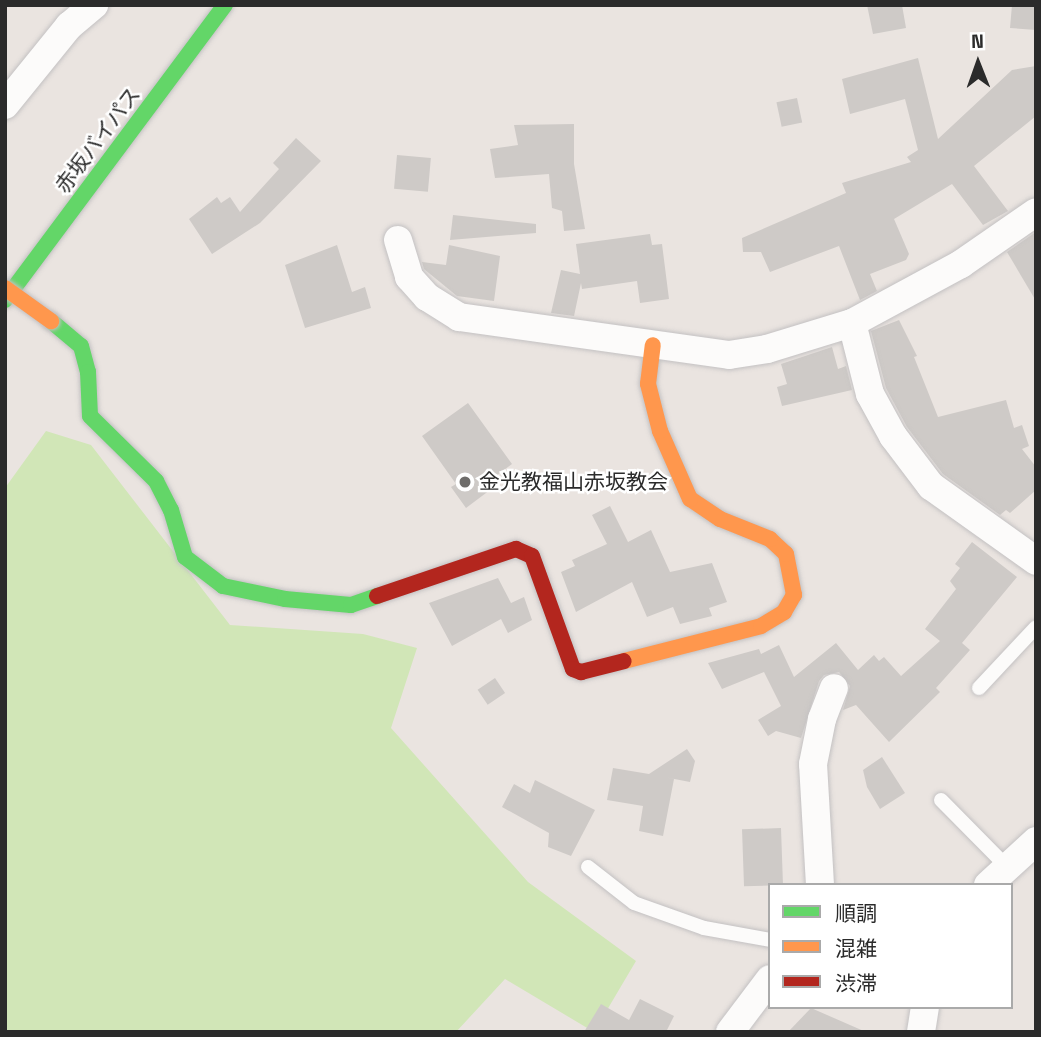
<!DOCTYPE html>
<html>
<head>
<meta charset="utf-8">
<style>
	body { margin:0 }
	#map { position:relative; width:1041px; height:1037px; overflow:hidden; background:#eae4e0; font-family:"Space Grotesk","Noto Sans JP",sans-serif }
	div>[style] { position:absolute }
	.green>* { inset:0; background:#d1e6b7 }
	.building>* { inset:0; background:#cecac7; transform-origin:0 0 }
	.roads { filter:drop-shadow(0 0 2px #c3c1c2) drop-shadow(0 0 2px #c3c1c2) }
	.lane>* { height:14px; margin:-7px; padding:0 7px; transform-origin:7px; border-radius:7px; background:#fcfbfa }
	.street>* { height:28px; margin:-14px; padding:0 14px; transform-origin:14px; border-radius:14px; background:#fcfbfa }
	.fast>* { height:16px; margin:-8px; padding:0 8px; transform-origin:8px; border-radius:8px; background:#63d668 }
	.slow>* { height:16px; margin:-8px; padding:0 8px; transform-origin:8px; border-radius:8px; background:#ff974d }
	.jam>* { height:16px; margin:-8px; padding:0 8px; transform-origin:8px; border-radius:8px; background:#b3261e }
	.bridges { filter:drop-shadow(0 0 2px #c3c1c2) drop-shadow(0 0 2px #c3c1c2) }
	.slow-bridge>* { height:16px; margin:-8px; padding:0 8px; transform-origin:8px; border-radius:8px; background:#ff974d }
	.dots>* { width:19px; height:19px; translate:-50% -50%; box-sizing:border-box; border:4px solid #fff; border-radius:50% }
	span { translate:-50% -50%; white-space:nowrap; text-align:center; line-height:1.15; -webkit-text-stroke:5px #fff; paint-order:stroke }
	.street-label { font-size:21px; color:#2b2b2b }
	.poi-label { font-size:21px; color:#2b2b2b }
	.left { translate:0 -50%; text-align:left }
	.frame { position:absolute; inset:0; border:7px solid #2b2b2b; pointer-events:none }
	.legend { position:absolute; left:768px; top:883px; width:245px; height:126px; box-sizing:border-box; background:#fff; border:2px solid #aaa; margin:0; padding:9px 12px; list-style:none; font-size:21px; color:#2b2b2b }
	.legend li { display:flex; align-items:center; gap:14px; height:35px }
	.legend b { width:35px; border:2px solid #aaa }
	.north { position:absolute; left:943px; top:28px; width:70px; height:70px; -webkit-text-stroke:5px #fff; paint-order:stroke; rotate:359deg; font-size:19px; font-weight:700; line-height:28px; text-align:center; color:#2b2b2b }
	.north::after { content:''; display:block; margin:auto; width:24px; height:32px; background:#2b2b2b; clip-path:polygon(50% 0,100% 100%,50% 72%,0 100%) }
</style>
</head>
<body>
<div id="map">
	<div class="green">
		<div style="clip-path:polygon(46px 431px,91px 445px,230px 625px,363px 634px,417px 648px,391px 728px,528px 882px,636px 961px,594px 1032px,505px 979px,456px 1032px,5px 1032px,5px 488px)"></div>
	</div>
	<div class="building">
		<div style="clip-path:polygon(867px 5px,902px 5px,906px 28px,873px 34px)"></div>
		<div style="clip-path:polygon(1012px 5px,1036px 5px,1036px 30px,1010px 28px)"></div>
		<div style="clip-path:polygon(918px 58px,938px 139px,1012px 70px,1036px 66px,1036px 116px,974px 166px,1008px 211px,983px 225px,952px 184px,894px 219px,909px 254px,906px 260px,870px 274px,877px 291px,860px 300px,839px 246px,770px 272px,761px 252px,743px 252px,742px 238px,846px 193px,842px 183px,911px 162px,907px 157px,918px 150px,905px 99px,850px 114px,842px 79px)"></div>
		<div style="left:797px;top:98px;width:25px;height:21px;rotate:78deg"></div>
		<div style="clip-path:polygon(574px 124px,574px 164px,585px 229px,564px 231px,562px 211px,552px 208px,549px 174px,495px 178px,490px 149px,518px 145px,514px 125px)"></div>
		<div style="clip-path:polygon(296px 138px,321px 161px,260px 223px,212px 254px,189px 219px,217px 197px,221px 203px,230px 197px,240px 212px,279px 169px,273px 163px)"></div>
		<div style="left:397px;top:155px;width:34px;height:34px;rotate:5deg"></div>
		<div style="clip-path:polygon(453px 215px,536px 224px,536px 233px,450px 240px)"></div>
		<div style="clip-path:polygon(1036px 232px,1036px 301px,1007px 252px)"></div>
		<div style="clip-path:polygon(650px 234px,652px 245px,662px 244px,669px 299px,640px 303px,637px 281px,582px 289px,581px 283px,574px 316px,551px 313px,561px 270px,580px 274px,576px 244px)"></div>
		<div style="clip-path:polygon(337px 245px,352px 292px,365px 287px,371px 308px,305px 328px,285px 265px)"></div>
		<div style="clip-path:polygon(449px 245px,500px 256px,494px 301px,457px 296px,424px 269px,422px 262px,446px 265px)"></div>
		<div style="clip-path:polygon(899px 320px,917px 356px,914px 357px,938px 417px,1006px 400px,1014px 428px,1022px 425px,1029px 446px,1022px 449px,1036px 467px,1036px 490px,1010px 513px,1006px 510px,1000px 515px,943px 474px,907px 427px,886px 388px,871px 331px)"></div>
		<div style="clip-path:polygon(832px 347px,838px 369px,846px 366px,852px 390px,782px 406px,777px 387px,787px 384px,781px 364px)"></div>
		<div style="clip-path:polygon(468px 403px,512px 464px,493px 478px,498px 484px,466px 508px,451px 487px,456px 484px,422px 436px)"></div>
		<div style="clip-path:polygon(610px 506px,628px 542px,651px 530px,670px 572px,712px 563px,727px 602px,709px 608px,712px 616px,680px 624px,673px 607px,647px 617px,632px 582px,576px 612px,561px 572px,575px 566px,572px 560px,607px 544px,592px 515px)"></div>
		<div style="clip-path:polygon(972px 542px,1017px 577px,962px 643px,970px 650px,936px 688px,940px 692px,889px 742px,856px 705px,843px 710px,850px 686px,839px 672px,824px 675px,819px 681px,801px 738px,776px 731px,768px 736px,758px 720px,781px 706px,764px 672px,722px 689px,708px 663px,759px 649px,761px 654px,779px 645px,794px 677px,836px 643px,858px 670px,874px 655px,879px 661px,884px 657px,901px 676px,940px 641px,925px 629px,956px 589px,950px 581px,960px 568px,955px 564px)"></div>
		<div style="clip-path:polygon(498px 578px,511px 603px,524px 597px,532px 620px,508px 633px,501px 619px,452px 646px,429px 603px)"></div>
		<div style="left:495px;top:678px;width:18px;height:21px;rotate:56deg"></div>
		<div style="clip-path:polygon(687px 749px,695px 761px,690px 782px,664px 777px,674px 779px,663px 836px,639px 831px,643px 806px,607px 800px,613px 768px,649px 774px)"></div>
		<div style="clip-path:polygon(882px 757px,905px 793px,880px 809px,867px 787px,863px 770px)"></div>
		<div style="clip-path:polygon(535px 780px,595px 810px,571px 856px,548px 847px,549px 833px,502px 807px,514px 784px,530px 793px)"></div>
		<div style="left:781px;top:828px;width:57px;height:39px;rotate:88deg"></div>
		<div style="clip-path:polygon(640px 999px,674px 1016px,666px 1032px,584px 1032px,601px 1004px,629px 1020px)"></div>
		<div style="clip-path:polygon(811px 1008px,866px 1032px,788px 1032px)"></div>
	</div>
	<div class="roads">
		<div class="lane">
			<div style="left:979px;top:688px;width:83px;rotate:-46.9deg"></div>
			<div style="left:941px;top:800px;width:94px;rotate:45.4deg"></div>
			<div style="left:588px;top:867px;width:58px;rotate:38deg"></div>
			<div style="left:634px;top:903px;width:74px;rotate:19.7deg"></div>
			<div style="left:704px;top:928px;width:67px;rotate:10.3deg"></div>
		</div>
		<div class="street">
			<div style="left:5px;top:105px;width:102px;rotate:-51deg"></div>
			<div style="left:69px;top:26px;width:33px;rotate:-40deg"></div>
			<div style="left:398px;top:240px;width:39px;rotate:73deg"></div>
			<div style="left:409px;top:277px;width:27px;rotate:48deg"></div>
			<div style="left:427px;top:297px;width:38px;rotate:32deg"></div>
			<div style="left:459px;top:317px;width:273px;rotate:8deg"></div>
			<div style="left:729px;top:355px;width:38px;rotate:-9deg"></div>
			<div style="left:767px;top:349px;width:89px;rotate:-17deg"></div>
			<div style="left:852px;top:323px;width:124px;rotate:-28.4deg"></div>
			<div style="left:961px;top:264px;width:91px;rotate:-34.7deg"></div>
			<div style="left:852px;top:323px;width:73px;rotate:75.8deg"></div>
			<div style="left:870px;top:394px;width:48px;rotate:61.3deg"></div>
			<div style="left:893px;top:436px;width:63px;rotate:52.8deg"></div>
			<div style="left:931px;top:486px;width:129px;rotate:35.5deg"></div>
			<div style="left:820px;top:885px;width:121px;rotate:-93.3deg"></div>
			<div style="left:813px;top:764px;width:46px;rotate:-78.7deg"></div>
			<div style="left:822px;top:719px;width:33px;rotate:-69deg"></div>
			<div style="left:988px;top:885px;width:65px;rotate:-42.5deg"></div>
			<div style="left:730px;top:1032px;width:66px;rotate:-53deg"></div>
			<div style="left:921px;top:1032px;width:25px;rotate:-81deg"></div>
		</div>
		<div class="fast">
			<div style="left:5px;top:300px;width:368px;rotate:-53.3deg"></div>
			<div style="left:51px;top:321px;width:39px;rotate:40deg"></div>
			<div style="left:81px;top:346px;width:27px;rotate:75deg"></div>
			<div style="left:88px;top:372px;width:44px;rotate:87.4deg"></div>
			<div style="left:90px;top:416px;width:93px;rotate:44.6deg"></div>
			<div style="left:156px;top:481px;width:33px;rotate:63deg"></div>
			<div style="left:171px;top:510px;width:49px;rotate:73.4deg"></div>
			<div style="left:185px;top:557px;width:48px;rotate:37.3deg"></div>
			<div style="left:223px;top:586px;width:63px;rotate:11.8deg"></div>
			<div style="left:285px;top:599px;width:66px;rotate:5.2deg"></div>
			<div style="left:351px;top:605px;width:28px;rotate:-19deg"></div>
		</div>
		<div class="slow">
			<div style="left:624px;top:661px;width:141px;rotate:-14.3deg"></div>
			<div style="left:761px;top:626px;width:27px;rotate:-31deg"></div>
			<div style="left:784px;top:612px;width:20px;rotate:-60deg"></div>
			<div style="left:794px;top:595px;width:42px;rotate:-101deg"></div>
			<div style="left:786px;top:554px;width:22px;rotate:-137deg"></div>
			<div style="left:770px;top:539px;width:54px;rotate:-158.2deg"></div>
			<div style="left:720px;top:519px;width:36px;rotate:-146deg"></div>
			<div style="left:690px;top:499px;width:74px;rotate:-113.8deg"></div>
			<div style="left:660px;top:431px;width:49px;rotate:-104.3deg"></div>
			<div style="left:648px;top:384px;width:39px;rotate:-83deg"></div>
		</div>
		<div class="jam">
			<div style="left:377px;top:596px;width:147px;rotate:-18.7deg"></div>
			<div style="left:516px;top:549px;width:17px;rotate:24deg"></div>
			<div style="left:532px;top:556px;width:120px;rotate:70.1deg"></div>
			<div style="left:573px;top:669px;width:9px;rotate:21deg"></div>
			<div style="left:581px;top:672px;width:44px;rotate:-14.3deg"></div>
		</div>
	</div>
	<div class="bridges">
		<div class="slow-bridge">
			<div style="left:5px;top:288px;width:57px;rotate:35.7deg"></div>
		</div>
	</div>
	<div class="dots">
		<div style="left:465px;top:482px;background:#6e6c6a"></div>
	</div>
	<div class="street-label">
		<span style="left:98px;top:140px;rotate:-53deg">赤坂バイパス</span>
	</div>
	<div class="poi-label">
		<span class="left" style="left:479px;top:482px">金光教福山赤坂教会</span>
	</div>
	<div class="frame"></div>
	<ul class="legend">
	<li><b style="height:9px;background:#63d668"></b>順調</li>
	<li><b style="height:9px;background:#ff974d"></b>混雑</li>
	<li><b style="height:9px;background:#b3261e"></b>渋滞</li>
	</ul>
	<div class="north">N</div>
</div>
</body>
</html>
